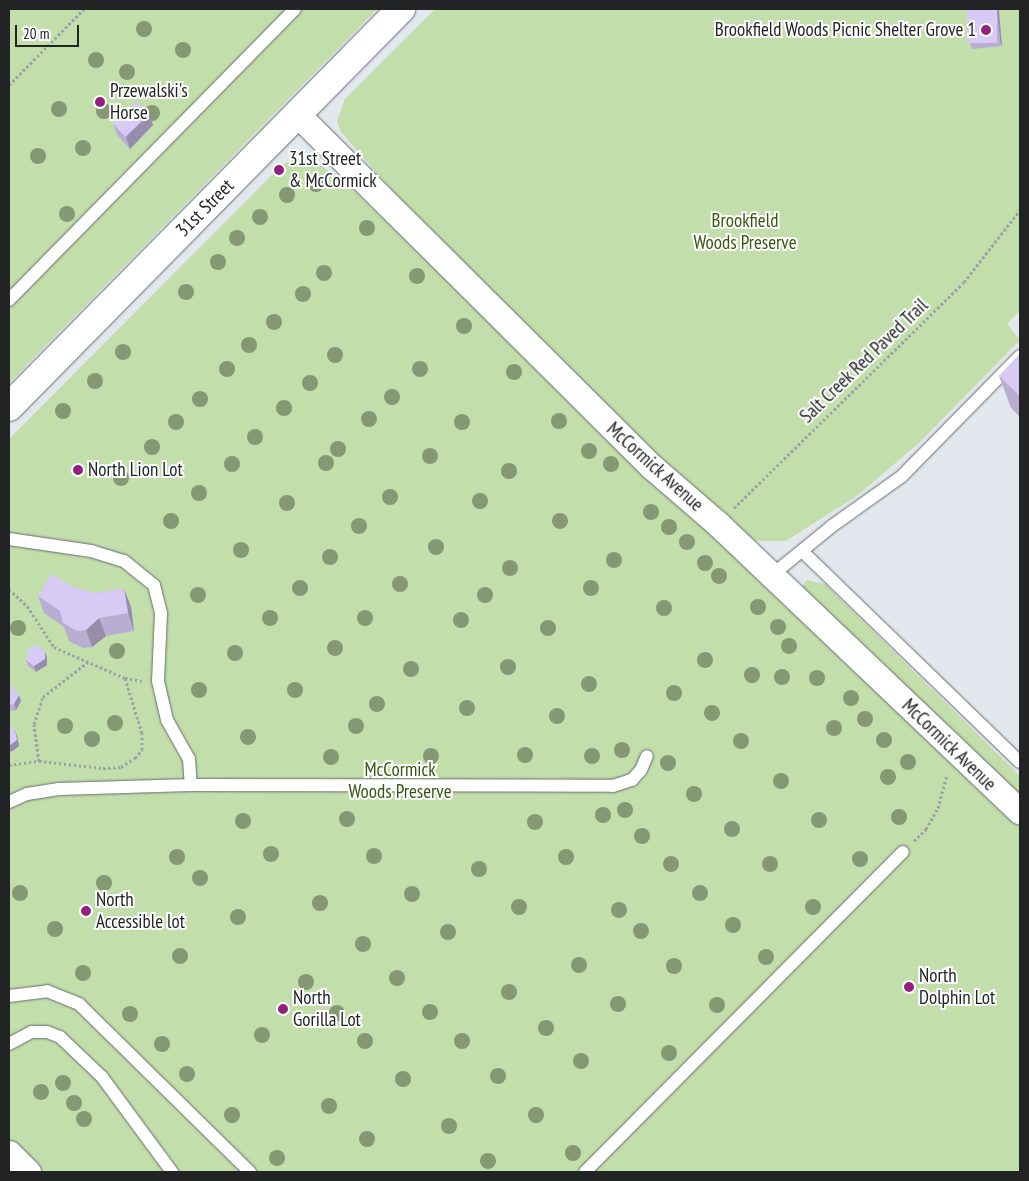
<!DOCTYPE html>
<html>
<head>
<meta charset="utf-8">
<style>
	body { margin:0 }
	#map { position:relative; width:1029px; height:1181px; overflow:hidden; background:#e2e8ed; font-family:"PT Sans Narrow",sans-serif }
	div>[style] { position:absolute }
	.green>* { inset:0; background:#c2deaa }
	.path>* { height:3px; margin-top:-1.5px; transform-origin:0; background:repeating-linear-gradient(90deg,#9da2a6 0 2.5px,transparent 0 5px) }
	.roads { filter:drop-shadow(0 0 1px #676c70) drop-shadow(0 0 1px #676c70) }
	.service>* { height:12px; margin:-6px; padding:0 6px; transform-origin:6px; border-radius:6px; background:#fff }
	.minor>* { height:25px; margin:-12.5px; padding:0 12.5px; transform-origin:12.5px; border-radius:12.5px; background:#fff }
	.secondary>* { height:28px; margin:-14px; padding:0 14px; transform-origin:14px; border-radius:14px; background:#fff }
	.trees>* { width:16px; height:16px; margin:-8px; border-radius:50%; background:#839873 }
	.wall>* { inset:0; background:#b9aed2 }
	.shaded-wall>* { inset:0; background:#968dab }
	.building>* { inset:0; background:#d7caf4; transform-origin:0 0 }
	.dots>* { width:14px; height:14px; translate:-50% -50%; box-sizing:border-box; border:2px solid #fff; border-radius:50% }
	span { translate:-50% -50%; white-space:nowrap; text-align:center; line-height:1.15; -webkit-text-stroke:4px #fff; paint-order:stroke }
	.poi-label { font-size:19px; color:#212325 }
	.right { translate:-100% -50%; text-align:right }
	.left { translate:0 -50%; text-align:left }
	.street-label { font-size:19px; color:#212325 }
	.park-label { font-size:19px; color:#36560f }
	.frame { position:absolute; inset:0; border:10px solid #212325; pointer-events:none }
	.scale { position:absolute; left:15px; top:25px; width:64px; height:22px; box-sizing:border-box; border:2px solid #212325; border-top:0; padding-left:6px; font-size:15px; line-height:18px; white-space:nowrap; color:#212325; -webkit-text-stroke:4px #fff; paint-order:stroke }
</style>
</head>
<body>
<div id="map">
	<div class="green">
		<div style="clip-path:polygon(9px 9px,377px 9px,9px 383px)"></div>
		<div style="clip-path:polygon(435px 9px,1020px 9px,1020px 310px,1007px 324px,1020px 340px,920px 442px,858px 495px,786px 541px,754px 541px,682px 479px,446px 252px,341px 132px,337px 121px,345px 99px)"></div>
		<div style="clip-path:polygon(291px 160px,304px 160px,322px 166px,356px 192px,570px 401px,1020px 821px,1020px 1172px,9px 1172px,9px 439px,282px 165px)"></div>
		<div style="clip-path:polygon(807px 580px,825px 584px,1020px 776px,1020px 798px,801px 588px)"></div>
	</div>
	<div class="path">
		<div style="left:9px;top:85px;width:107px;rotate:-45.4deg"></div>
		<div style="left:734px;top:508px;width:322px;rotate:-44.5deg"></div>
		<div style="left:964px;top:282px;width:91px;rotate:-52.1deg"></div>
		<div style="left:9px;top:589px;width:25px;rotate:43deg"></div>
		<div style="left:27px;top:606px;width:49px;rotate:56.6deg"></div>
		<div style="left:54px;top:647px;width:77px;rotate:23.6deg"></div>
		<div style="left:125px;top:678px;width:17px;rotate:10deg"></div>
		<div style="left:39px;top:761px;width:37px;rotate:-98deg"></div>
		<div style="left:34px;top:724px;width:28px;rotate:-72deg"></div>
		<div style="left:43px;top:697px;width:57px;rotate:-37.9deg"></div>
		<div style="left:9px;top:765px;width:30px;rotate:-8deg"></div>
		<div style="left:39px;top:761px;width:64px;rotate:6.2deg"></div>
		<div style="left:103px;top:768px;width:18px;rotate:-3deg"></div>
		<div style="left:121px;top:767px;width:17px;rotate:-33deg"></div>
		<div style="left:135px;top:758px;width:11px;rotate:-49deg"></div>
		<div style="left:142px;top:750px;width:17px;rotate:-90deg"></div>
		<div style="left:142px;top:733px;width:58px;rotate:-107.2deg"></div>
		<div style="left:914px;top:841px;width:17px;rotate:-45deg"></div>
		<div style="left:926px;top:829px;width:24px;rotate:-60deg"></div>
		<div style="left:938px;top:808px;width:34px;rotate:-75deg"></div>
	</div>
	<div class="roads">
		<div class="service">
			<div style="left:9px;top:300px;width:408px;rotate:-45.5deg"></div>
			<div style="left:9px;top:539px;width:83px;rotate:8.3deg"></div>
			<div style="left:91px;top:551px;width:34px;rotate:17deg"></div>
			<div style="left:124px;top:561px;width:38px;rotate:39deg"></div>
			<div style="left:154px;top:585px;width:29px;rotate:76deg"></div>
			<div style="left:161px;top:613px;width:68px;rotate:92.5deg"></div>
			<div style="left:158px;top:681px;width:40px;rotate:77deg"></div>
			<div style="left:167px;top:720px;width:45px;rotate:60.6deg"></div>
			<div style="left:189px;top:759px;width:26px;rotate:86deg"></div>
			<div style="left:802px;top:551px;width:303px;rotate:44.1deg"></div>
			<div style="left:772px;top:575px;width:77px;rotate:-39.2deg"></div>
			<div style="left:832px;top:526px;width:86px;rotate:-35.5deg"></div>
			<div style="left:902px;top:476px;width:168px;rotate:-45.5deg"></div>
			<div style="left:9px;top:802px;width:20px;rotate:-24deg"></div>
			<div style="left:27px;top:794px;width:32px;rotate:-9deg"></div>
			<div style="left:59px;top:789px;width:132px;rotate:-1.7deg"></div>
			<div style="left:191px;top:785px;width:422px;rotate:0.1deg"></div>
			<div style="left:613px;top:786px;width:20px;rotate:-18deg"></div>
			<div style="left:632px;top:780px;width:13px;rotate:-48deg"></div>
			<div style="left:641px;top:770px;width:15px;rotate:-67deg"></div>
			<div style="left:9px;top:996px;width:38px;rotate:-7deg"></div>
			<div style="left:47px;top:991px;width:35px;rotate:22deg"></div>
			<div style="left:79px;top:1004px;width:240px;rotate:44.5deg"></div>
			<div style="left:9px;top:1044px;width:26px;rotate:-28deg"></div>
			<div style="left:32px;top:1032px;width:15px"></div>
			<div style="left:47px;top:1032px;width:14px;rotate:21deg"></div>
			<div style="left:60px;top:1037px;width:58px;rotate:43.6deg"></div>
			<div style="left:102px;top:1077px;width:118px;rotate:53.6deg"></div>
			<div style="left:585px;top:1172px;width:451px;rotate:-45.2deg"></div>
		</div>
		<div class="minor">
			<div style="left:297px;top:114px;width:501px;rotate:44.84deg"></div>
			<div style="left:652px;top:467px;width:87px;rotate:40.8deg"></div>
			<div style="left:718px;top:524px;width:417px;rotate:43.6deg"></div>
			<div style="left:9px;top:1153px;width:27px;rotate:45deg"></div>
		</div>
		<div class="secondary">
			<div style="left:9px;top:407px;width:559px;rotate:-45.44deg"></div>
		</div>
	</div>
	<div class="trees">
		<div style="left:144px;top:29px"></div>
		<div style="left:183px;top:50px"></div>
		<div style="left:96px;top:60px"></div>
		<div style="left:127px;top:72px"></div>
		<div style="left:59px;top:109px"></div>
		<div style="left:104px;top:111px"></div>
		<div style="left:152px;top:113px"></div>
		<div style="left:83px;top:148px"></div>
		<div style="left:38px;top:156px"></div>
		<div style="left:316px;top:184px"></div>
		<div style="left:287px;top:195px"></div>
		<div style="left:67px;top:214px"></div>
		<div style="left:260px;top:217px"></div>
		<div style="left:367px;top:228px"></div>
		<div style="left:237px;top:238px"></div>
		<div style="left:218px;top:262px"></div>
		<div style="left:324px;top:273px"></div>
		<div style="left:417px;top:276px"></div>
		<div style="left:186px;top:292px"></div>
		<div style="left:303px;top:294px"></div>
		<div style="left:274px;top:322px"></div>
		<div style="left:464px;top:326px"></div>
		<div style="left:249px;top:345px"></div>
		<div style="left:123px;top:352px"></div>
		<div style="left:335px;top:355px"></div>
		<div style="left:227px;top:369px"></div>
		<div style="left:420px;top:369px"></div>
		<div style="left:514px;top:372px"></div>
		<div style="left:95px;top:381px"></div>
		<div style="left:310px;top:383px"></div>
		<div style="left:392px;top:397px"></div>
		<div style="left:200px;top:399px"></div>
		<div style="left:284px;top:408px"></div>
		<div style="left:63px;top:411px"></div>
		<div style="left:369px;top:419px"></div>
		<div style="left:559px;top:421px"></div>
		<div style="left:176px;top:422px"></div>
		<div style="left:462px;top:422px"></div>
		<div style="left:255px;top:437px"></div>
		<div style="left:152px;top:447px"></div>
		<div style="left:338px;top:449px"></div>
		<div style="left:589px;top:451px"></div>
		<div style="left:430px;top:456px"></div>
		<div style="left:326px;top:463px"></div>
		<div style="left:232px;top:464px"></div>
		<div style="left:611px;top:464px"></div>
		<div style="left:509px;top:471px"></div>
		<div style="left:121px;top:478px"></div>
		<div style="left:199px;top:493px"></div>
		<div style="left:390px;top:497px"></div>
		<div style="left:480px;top:501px"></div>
		<div style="left:287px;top:503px"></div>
		<div style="left:651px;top:512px"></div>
		<div style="left:171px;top:521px"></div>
		<div style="left:560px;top:521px"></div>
		<div style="left:359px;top:526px"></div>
		<div style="left:669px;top:527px"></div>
		<div style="left:687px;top:542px"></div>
		<div style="left:436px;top:547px"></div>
		<div style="left:241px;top:550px"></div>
		<div style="left:330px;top:557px"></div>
		<div style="left:614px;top:560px"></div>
		<div style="left:705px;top:563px"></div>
		<div style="left:510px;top:568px"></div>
		<div style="left:719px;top:576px"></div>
		<div style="left:400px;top:584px"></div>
		<div style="left:300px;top:588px"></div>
		<div style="left:591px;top:588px"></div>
		<div style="left:198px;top:595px"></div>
		<div style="left:485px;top:595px"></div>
		<div style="left:758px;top:607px"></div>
		<div style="left:664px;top:608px"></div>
		<div style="left:270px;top:618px"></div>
		<div style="left:365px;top:618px"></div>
		<div style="left:461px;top:620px"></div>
		<div style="left:778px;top:627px"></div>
		<div style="left:18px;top:628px"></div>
		<div style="left:548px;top:628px"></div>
		<div style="left:789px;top:646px"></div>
		<div style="left:335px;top:648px"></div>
		<div style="left:117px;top:651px"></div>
		<div style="left:235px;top:653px"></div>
		<div style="left:705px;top:660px"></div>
		<div style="left:508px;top:667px"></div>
		<div style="left:411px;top:669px"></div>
		<div style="left:752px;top:675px"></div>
		<div style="left:782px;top:677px"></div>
		<div style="left:817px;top:678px"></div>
		<div style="left:589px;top:684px"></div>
		<div style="left:199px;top:690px"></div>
		<div style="left:295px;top:690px"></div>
		<div style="left:674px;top:693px"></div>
		<div style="left:851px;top:698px"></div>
		<div style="left:377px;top:704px"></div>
		<div style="left:467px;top:708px"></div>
		<div style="left:712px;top:713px"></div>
		<div style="left:557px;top:716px"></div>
		<div style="left:865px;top:719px"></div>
		<div style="left:115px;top:723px"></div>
		<div style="left:65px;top:726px"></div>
		<div style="left:356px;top:726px"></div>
		<div style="left:834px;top:728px"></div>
		<div style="left:248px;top:737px"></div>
		<div style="left:92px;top:739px"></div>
		<div style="left:884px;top:740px"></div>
		<div style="left:741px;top:741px"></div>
		<div style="left:622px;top:750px"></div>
		<div style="left:525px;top:755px"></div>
		<div style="left:431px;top:756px"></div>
		<div style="left:592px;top:756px"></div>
		<div style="left:331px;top:757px"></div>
		<div style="left:908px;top:762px"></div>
		<div style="left:668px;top:763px"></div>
		<div style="left:888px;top:777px"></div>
		<div style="left:781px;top:781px"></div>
		<div style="left:694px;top:794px"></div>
		<div style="left:625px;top:810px"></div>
		<div style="left:603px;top:815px"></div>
		<div style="left:899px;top:817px"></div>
		<div style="left:347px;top:819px"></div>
		<div style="left:819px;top:820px"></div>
		<div style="left:243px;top:821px"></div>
		<div style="left:535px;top:822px"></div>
		<div style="left:732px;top:829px"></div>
		<div style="left:642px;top:836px"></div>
		<div style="left:271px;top:854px"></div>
		<div style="left:374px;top:856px"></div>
		<div style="left:177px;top:857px"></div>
		<div style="left:566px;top:857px"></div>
		<div style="left:860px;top:859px"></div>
		<div style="left:671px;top:864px"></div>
		<div style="left:770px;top:864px"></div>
		<div style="left:479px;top:869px"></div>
		<div style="left:200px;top:878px"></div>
		<div style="left:104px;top:883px"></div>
		<div style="left:20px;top:893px"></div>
		<div style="left:700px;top:893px"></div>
		<div style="left:412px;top:894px"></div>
		<div style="left:320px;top:903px"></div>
		<div style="left:519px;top:907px"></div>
		<div style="left:813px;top:907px"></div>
		<div style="left:619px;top:910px"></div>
		<div style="left:238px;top:917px"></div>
		<div style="left:733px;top:925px"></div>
		<div style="left:55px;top:929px"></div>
		<div style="left:641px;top:931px"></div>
		<div style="left:448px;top:932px"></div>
		<div style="left:363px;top:944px"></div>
		<div style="left:180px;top:956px"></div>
		<div style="left:766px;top:957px"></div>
		<div style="left:579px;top:965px"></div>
		<div style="left:674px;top:966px"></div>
		<div style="left:83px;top:973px"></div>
		<div style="left:397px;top:978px"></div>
		<div style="left:306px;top:982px"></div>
		<div style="left:509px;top:992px"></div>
		<div style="left:618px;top:1004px"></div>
		<div style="left:717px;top:1005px"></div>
		<div style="left:430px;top:1012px"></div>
		<div style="left:337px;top:1013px"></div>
		<div style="left:130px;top:1014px"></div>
		<div style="left:546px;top:1028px"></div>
		<div style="left:262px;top:1035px"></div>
		<div style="left:365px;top:1041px"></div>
		<div style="left:462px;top:1041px"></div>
		<div style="left:162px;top:1044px"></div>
		<div style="left:669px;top:1053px"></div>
		<div style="left:581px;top:1061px"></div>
		<div style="left:187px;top:1074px"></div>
		<div style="left:498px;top:1076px"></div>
		<div style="left:403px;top:1079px"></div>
		<div style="left:63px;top:1083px"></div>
		<div style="left:41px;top:1092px"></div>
		<div style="left:74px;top:1103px"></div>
		<div style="left:329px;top:1106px"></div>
		<div style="left:232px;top:1115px"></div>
		<div style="left:536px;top:1115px"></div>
		<div style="left:84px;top:1119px"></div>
		<div style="left:449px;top:1126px"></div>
		<div style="left:367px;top:1139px"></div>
		<div style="left:573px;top:1153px"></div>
		<div style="left:277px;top:1158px"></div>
		<div style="left:488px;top:1161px"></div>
	</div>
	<div class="wall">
		<div style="clip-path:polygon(967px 9px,998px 9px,1002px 46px,972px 49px,970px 43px)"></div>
		<div style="clip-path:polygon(149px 114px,153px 125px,130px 149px,118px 136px,113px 124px)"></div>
		<div style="clip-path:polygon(1020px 354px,1020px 417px,1011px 408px,999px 376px)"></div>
		<div style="clip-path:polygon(75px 588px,95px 593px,124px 589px,131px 607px,134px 631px,106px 636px,92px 647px,83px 648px,69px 641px,64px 627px,44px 613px,38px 596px)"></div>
		<div style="clip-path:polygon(45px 652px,47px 658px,47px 665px,36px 672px,28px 666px,26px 660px)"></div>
		<div style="clip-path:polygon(9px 685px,21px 701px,16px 710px,10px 711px,9px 710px)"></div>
		<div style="clip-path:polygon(9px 727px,17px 736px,19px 746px,11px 752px,9px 752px)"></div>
	</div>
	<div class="shaded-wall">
		<div style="clip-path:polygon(997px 9px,998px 9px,999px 11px,1002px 46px,1000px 40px)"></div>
		<div style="clip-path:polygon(149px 114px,153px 125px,130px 149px,126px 137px)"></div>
		<div style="clip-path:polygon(124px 589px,131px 607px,134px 631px,128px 613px)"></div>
		<div style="clip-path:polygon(99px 618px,106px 636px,92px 647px,86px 630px)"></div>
		<div style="clip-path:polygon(45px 652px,47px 658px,47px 665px,36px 672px,34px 666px)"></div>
		<div style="clip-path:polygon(19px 695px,21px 701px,16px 710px,14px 704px)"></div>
		<div style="clip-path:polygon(15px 730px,17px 736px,19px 746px,11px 752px,9px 746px)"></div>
	</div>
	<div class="building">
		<div style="left:967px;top:9px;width:30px;height:34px"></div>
		<div style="left:137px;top:101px;width:18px;height:33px;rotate:47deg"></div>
		<div style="clip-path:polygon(1020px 354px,1020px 396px,999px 376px)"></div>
		<div style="clip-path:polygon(51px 574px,75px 588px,95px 593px,124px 589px,128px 613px,99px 618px,86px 630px,77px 631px,63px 623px,60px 611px,38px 596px)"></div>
		<div style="clip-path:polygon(37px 645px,45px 652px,45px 659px,34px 666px,26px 660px,28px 648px)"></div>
		<div style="clip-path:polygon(9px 685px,11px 685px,19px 695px,14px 704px,9px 705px)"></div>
		<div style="clip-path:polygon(9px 727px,15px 730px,17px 740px,9px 746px)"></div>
	</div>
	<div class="dots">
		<div style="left:986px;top:30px;background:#93207e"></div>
		<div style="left:100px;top:102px;background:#93207e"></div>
		<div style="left:279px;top:170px;background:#93207e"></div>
		<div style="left:78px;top:470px;background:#93207e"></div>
		<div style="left:86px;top:911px;background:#93207e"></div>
		<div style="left:909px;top:987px;background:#93207e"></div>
		<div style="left:283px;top:1009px;background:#93207e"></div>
	</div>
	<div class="poi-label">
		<span class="right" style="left:976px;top:30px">Brookfield Woods Picnic Shelter Grove 1</span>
		<span class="left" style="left:110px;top:102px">Przewalski's<br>Horse</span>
		<span class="left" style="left:289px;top:170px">31st Street<br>&amp; McCormick</span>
		<span class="left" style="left:88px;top:470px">North Lion Lot</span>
		<span class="left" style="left:96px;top:911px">North<br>Accessible lot</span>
		<span class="left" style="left:919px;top:987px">North<br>Dolphin Lot</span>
		<span class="left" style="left:293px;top:1009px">North<br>Gorilla Lot</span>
	</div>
	<div class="street-label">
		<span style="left:205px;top:208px;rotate:-45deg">31st Street</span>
		<span style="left:864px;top:361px;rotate:-44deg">Salt Creek Red Paved Trail</span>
		<span style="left:655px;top:467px;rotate:42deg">McCormick Avenue</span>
		<span style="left:949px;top:745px;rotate:44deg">McCormick Avenue</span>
	</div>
	<div class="park-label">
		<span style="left:745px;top:232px">Brookfield<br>Woods Preserve</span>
		<span style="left:400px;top:781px">McCormick<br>Woods Preserve</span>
	</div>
	<div class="frame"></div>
	<div class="scale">20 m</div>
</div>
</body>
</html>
